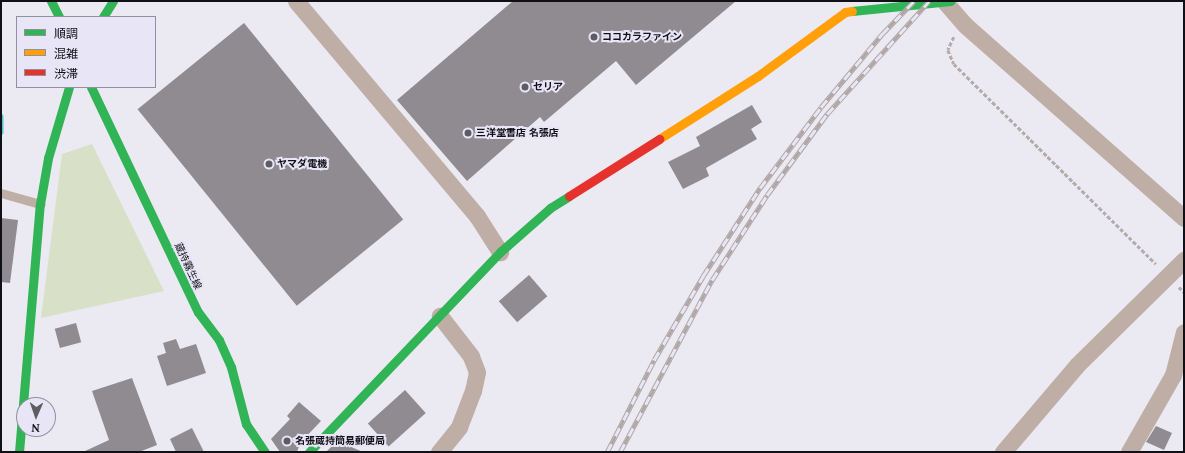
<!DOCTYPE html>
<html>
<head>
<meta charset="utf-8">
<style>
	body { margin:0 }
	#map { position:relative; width:1185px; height:453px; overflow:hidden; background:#ebe9f2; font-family:Lora,"Noto Sans JP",serif }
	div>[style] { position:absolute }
	.green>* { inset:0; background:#d8e1c7 }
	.stream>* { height:5.5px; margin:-2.75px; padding:0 2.75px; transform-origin:2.75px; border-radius:2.75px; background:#4ec7d2 }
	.building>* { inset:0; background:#8f8b91; transform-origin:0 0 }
	.path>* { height:2.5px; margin-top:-1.25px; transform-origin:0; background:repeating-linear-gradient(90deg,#b6aba9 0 4px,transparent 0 6px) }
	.lane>* { height:9px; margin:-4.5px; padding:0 4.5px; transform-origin:4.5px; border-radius:4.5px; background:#bfaea6 }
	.street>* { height:17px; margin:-8.5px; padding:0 8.5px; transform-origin:8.5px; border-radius:8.5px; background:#bfaea6 }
	.fast>* { height:9px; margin:-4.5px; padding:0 4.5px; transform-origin:4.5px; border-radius:4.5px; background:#30b455 }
	.slow>* { height:9px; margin:-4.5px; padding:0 4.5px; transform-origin:4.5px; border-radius:4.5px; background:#ff9f0a }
	.jam>* { height:9px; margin:-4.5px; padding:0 4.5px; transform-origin:4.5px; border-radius:4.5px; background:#e5322d }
	.rail>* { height:4.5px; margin-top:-2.25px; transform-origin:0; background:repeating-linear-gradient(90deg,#e8e5f6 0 9px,#b0a6a5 0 18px); box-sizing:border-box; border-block:1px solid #b0a6a5 }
	.dots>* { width:11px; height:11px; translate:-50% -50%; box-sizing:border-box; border:2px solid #e8e5f6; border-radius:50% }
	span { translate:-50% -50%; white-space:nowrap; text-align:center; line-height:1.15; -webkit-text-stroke:4px #e8e5f6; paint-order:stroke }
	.poi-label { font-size:10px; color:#111016; font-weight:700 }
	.left { translate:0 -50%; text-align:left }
	.street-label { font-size:10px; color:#111016 }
	.frame { position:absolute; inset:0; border:2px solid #111016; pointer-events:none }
	.legend { position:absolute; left:16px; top:16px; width:140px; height:72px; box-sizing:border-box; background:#e8e5f6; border:1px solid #92909c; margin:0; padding:5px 7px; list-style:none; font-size:12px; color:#111016 }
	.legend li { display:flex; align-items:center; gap:8px; height:20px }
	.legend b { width:20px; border:1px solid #92909c }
	.north { position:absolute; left:16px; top:397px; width:40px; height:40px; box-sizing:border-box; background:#e8e5f6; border:1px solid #92909c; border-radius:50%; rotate:182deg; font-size:11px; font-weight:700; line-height:16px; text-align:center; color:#111016 }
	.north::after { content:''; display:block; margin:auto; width:14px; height:18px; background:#5d5c63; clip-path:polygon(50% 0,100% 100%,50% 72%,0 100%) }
</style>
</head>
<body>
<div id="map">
	<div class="green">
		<div style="clip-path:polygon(92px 144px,164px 291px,41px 318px,62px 154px)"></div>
	</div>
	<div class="stream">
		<div style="left:1px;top:117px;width:15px;rotate:90deg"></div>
	</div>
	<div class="building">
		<div style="clip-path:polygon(513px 1px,736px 1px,636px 85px,616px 61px,544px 122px,540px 117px,467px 181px,397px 100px)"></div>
		<div style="left:244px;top:23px;width:253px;height:137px;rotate:51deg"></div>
		<div style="clip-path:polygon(752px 105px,762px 122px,751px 129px,757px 139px,706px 168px,709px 176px,683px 189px,668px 162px,700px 146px,696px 137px)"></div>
		<div style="clip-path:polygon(1px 218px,18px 220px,10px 283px,1px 282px)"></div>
		<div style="left:529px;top:275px;width:28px;height:40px;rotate:49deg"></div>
		<div style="left:76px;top:323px;width:20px;height:22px;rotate:75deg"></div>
		<div style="clip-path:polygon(176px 339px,180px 349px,196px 344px,206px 373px,167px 386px,157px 356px,166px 353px,163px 343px)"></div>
		<div style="clip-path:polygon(132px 378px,157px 445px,139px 452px,83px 452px,109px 440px,92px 391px)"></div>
		<div style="left:405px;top:390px;width:31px;height:50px;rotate:48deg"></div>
		<div style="clip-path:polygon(299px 402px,321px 421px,300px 443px,297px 452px,280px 452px,271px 439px,290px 419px,287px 416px)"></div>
		<div style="clip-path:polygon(1156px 426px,1172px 433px,1164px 450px,1146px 442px)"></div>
		<div style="clip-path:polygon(192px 428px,204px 452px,176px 452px,170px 439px)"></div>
		<div style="clip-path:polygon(337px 441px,363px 452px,326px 452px)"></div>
	</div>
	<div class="path">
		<div style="left:954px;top:37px;width:14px;rotate:115deg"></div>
		<div style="left:948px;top:50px;width:15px;rotate:67deg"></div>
		<div style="left:954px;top:64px;width:284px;rotate:44.7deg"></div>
		<div style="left:1179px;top:287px;width:7px;rotate:45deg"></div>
	</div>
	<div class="lane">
		<div style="left:1px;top:193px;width:41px;rotate:15.8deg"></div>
	</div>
	<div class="street">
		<div style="left:296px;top:1px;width:281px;rotate:49.9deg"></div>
		<div style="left:477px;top:216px;width:43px;rotate:57.4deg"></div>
		<div style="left:945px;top:2px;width:30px;rotate:49deg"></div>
		<div style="left:965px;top:25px;width:292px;rotate:41.4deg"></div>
		<div style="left:439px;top:452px;width:32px;rotate:-51deg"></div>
		<div style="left:459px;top:427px;width:39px;rotate:-69deg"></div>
		<div style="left:473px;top:391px;width:19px;rotate:-78deg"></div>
		<div style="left:477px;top:372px;width:17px;rotate:-111deg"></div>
		<div style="left:471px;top:356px;width:51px;rotate:-127.8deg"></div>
		<div style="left:1003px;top:452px;width:114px;rotate:-49.6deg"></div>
		<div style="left:1077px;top:365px;width:150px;rotate:-44.5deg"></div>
		<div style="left:1129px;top:452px;width:89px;rotate:-60.3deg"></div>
		<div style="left:1173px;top:375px;width:44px;rotate:-75.7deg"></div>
	</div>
	<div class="fast">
		<div style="left:51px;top:1px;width:18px;rotate:63deg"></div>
		<div style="left:852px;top:11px;width:99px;rotate:-5.8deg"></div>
		<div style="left:103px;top:17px;width:19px;rotate:-58deg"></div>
		<div style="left:91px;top:87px;width:249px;rotate:64.6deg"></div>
		<div style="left:198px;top:312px;width:35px;rotate:53deg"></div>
		<div style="left:219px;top:340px;width:30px;rotate:66deg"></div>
		<div style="left:231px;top:367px;width:59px;rotate:75.3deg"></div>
		<div style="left:246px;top:424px;width:34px;rotate:56deg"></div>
		<div style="left:19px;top:452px;width:249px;rotate:-85.2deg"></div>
		<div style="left:40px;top:204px;width:47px;rotate:-80.1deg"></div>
		<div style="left:48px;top:158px;width:74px;rotate:-73.5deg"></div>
		<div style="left:309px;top:452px;width:277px;rotate:-46.3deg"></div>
		<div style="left:500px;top:252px;width:67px;rotate:-41.3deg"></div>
		<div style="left:550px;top:208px;width:22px;rotate:-32deg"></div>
	</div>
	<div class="slow">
		<div style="left:659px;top:139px;width:117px;rotate:-32.5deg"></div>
		<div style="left:758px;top:76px;width:108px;rotate:-36.3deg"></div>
		<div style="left:845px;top:12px;width:7px;rotate:-8deg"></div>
	</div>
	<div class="jam">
		<div style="left:569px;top:196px;width:107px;rotate:-32.3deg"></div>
	</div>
	<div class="rail">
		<div style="left:607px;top:452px;width:103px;rotate:-62.9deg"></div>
		<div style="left:654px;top:360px;width:97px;rotate:-59.7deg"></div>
		<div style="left:703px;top:276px;width:105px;rotate:-57.1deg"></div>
		<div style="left:760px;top:188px;width:101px;rotate:-53deg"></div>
		<div style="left:821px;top:107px;width:95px;rotate:-50.1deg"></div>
		<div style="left:882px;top:34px;width:46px;rotate:-45.9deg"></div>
		<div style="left:620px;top:452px;width:195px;rotate:-61.9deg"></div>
		<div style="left:712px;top:280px;width:101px;rotate:-57.1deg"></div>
		<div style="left:767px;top:195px;width:101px;rotate:-53.5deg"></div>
		<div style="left:827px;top:114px;width:152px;rotate:-47.9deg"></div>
	</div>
	<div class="dots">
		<div style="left:594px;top:37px;background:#5d5c63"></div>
		<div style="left:525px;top:87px;background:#5d5c63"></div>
		<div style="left:468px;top:133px;background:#5d5c63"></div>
		<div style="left:269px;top:164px;background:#5d5c63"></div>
		<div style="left:287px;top:441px;background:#5d5c63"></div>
	</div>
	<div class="poi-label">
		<span class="left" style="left:602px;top:37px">ココカラファイン</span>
		<span class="left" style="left:533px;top:87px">セリア</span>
		<span class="left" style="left:476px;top:133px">三洋堂書店 名張店</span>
		<span class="left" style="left:277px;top:164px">ヤマダ電機</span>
		<span class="left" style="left:295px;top:441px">名張蔵持簡易郵便局</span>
	</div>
	<div class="street-label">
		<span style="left:188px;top:266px;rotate:65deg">蔵持霧生線</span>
	</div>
	<div class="frame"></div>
	<ul class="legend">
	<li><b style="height:5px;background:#30b455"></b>順調</li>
	<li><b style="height:5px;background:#ff9f0a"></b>混雑</li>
	<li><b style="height:5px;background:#e5322d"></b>渋滞</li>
	</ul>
	<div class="north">N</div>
</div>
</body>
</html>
